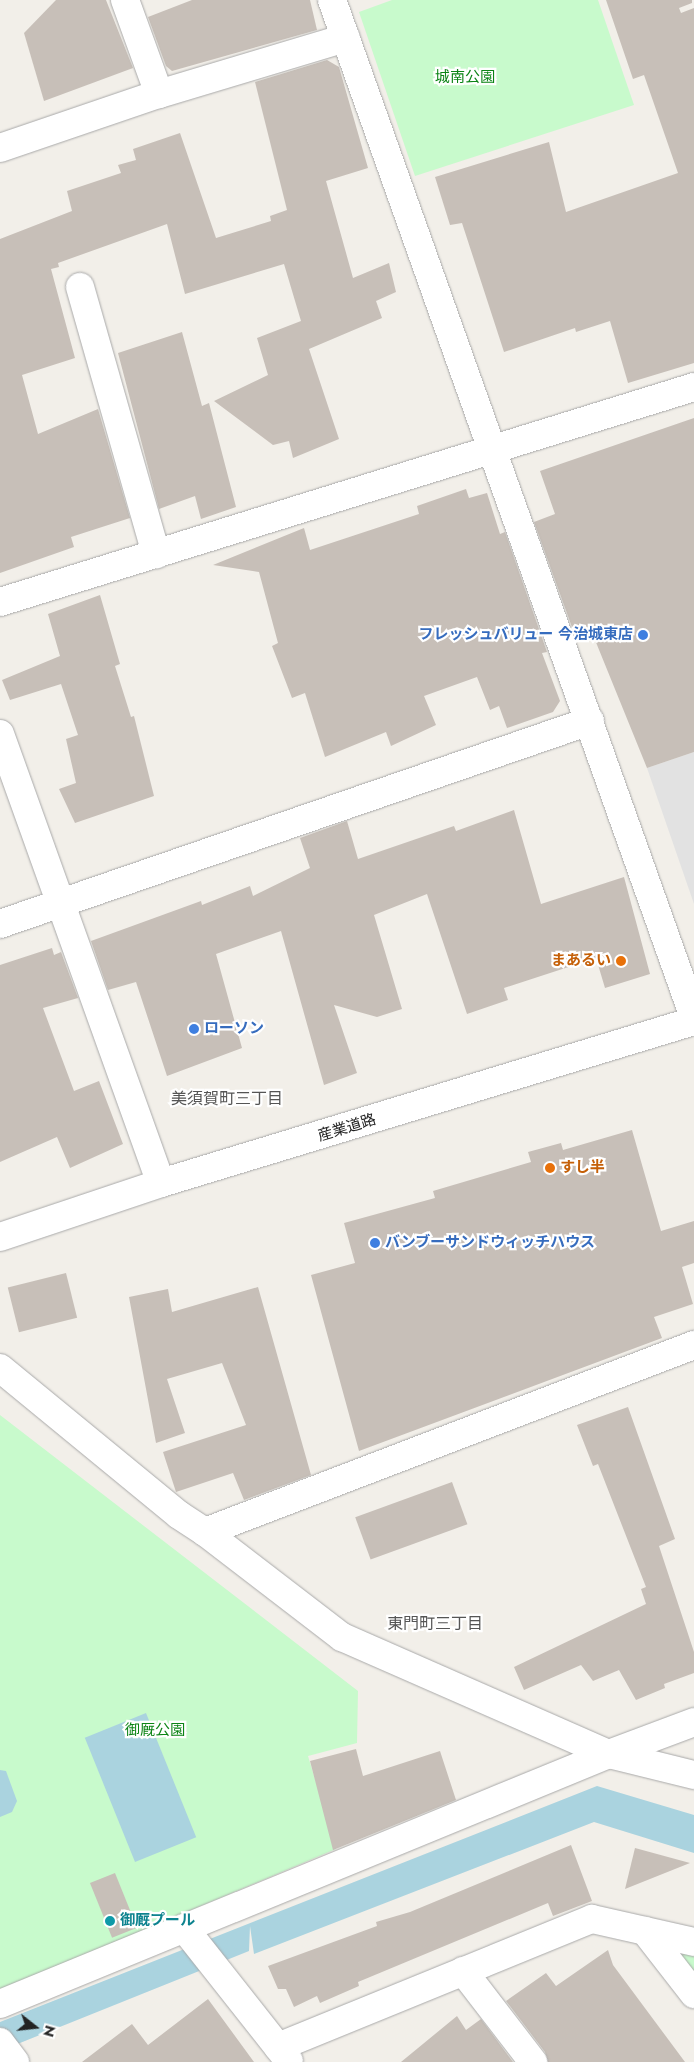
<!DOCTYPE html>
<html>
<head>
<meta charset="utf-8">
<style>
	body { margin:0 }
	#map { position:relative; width:694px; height:2062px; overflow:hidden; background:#f2efe9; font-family:Jost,"Noto Sans JP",sans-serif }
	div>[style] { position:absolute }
	.park>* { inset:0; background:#c8facc }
	.parking>* { inset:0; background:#e2e2e2 }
	.water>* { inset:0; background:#aad3df; transform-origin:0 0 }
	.building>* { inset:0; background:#c7bfb8; transform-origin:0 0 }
	.roads { filter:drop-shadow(0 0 1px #a9a9a9) drop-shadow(0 0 1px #a9a9a9) }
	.minor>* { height:28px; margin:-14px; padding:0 14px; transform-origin:14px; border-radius:14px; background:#fff }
	.dots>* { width:14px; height:14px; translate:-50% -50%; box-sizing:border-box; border:2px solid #fff; border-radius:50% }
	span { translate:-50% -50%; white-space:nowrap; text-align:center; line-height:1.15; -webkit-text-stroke:4.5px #fff; paint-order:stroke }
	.park-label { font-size:15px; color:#0c8416 }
	.shop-label { font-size:15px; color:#366cbe; font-weight:700 }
	.right { translate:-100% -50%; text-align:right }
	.left { translate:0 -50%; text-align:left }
	.food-label { font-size:15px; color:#c56008; font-weight:700 }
	.street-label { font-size:15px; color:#222 }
	.culture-label { font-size:15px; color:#0d838f; font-weight:700 }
	.neighbourhood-label { font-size:16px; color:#555 }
	.north { position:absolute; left:10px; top:2002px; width:50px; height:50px; -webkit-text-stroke:4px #fff; paint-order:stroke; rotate:106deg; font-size:14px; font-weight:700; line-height:20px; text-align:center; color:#222 }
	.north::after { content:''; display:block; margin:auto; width:18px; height:22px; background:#222; clip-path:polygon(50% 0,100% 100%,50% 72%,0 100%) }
</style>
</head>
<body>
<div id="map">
	<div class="park">
		<div style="clip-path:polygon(392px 0,598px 0,634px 105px,415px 176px,359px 12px)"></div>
		<div style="clip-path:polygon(0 1415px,358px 1691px,357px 1743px,308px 1756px,336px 1849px,0 1991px)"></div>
		<div style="clip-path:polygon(676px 1951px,694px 1956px,694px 1975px)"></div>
	</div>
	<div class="parking">
		<div style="clip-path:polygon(694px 752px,694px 904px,647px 768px)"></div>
	</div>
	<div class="water">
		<div style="left:146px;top:1713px;width:134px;height:66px;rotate:68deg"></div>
		<div style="clip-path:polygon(0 1770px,6px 1771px,17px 1801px,12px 1812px,0 1817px)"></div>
		<div style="clip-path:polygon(597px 1786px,694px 1815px,694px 1853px,594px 1822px,254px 1954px,250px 1926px,249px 1951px,0 2051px,0 2022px)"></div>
	</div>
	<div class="building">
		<div style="clip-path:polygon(56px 0,106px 0,133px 68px,44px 101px,24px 33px)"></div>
		<div style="clip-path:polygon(192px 0,310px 0,317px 30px,172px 71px,166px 66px,148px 17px)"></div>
		<div style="clip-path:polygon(606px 0,692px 0,692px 3px,679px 8px,681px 13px,694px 8px,694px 363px,628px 383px,610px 321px,576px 332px,575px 328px,504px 352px,462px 223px,450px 225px,435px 177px,549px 142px,566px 212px,678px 173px,644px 75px,633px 79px)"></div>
		<div style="clip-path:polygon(327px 60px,339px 67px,368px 168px,326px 181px,353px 278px,389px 263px,396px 292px,376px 301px,382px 318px,309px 349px,339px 439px,293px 458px,289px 441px,273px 445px,214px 401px,268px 375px,257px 338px,301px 321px,284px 264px,185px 294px,167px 224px,58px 263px,59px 267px,51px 269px,75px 358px,22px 375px,38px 434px,98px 409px,130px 518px,71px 537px,74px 547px,0 573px,0 239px,72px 211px,67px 191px,121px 173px,118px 165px,136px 160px,133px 149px,180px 133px,216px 238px,271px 221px,270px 216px,287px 210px,255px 82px)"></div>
		<div style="clip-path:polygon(182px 332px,202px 406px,209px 403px,236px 507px,201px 519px,195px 496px,159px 509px,118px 353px)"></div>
		<div style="clip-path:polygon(694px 418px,694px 752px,647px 768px,593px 635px,577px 641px,534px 522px,555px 514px,540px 471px)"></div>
		<div style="clip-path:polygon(466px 489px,469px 498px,487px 493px,500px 534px,505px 532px,547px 652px,542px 653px,560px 701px,553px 712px,507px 728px,499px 706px,490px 710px,477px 677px,424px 696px,436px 725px,391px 746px,386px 732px,325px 757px,305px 693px,292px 698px,272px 646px,278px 643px,259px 572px,213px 565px,304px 528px,310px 550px,419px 514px,417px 506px)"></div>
		<div style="clip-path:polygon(100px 595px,120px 664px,115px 666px,131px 717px,134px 716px,154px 796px,75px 823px,59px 789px,76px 783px,66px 739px,78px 735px,61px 684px,10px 700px,2px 680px,60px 656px,48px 614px)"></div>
		<div style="clip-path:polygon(514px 810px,541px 904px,624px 877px,650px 974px,605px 988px,596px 958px,504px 988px,508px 1000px,467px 1014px,427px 894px,374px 915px,402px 1009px,377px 1017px,334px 1005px,357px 1073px,324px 1085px,281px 931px,216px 954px,242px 1048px,167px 1076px,136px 982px,108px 990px,91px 941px,201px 901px,202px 905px,250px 886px,253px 896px,310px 868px,300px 838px,347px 821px,358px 859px,454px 826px,456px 831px)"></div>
		<div style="clip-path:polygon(52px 948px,54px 955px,61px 952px,78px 998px,43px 1008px,74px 1091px,99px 1081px,123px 1144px,70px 1168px,57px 1137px,0 1162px,0 965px)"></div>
		<div style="clip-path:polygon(632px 1130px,661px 1231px,694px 1221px,694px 1263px,682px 1267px,693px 1304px,654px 1317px,662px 1338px,359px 1451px,311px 1275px,355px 1263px,344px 1223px,435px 1198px,433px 1191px,531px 1162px,528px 1152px,561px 1143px,563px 1150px)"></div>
		<div style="left:66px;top:1273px;width:46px;height:60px;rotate:76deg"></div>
		<div style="clip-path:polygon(258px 1287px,311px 1475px,244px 1500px,233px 1473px,176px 1492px,163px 1452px,246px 1425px,222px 1363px,167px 1379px,185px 1433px,156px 1443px,129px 1297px,168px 1289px,172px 1312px)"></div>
		<div style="clip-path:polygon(628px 1407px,675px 1539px,659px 1546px,694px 1652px,694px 1673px,664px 1684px,665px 1688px,636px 1700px,619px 1670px,593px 1681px,581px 1665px,524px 1690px,514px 1667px,646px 1604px,641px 1589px,646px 1587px,598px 1464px,593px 1466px,577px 1425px)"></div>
		<div style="left:452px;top:1482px;width:45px;height:103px;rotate:70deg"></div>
		<div style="clip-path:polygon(356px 1749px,363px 1776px,440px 1751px,456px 1800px,333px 1850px,310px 1761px)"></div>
		<div style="clip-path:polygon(571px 1845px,592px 1901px,553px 1916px,548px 1903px,358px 1982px,359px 1986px,320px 2003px,317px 1996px,294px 2007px,286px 1989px,278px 1989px,268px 1966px,377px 1926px,376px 1922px,410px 1912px)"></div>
		<div style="clip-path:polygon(635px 1848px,690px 1863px,625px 1889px)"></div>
		<div style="left:115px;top:1873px;width:59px;height:27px;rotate:68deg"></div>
		<div style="clip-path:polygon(608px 1950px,613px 1965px,685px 2062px,548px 2062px,545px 2052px,506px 2001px,546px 1973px,556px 1986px)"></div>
		<div style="clip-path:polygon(208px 1999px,254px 2062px,82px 2062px,132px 2024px,148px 2045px)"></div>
		<div style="clip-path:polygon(457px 2016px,466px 2030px,481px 2019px,513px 2062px,401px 2062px)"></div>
	</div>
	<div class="roads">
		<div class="minor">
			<div style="left:125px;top:0;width:100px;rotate:70.1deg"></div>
			<div style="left:332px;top:0;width:1080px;rotate:70.41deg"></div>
			<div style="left:0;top:148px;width:168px;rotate:-18.8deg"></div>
			<div style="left:159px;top:94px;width:195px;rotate:-16.7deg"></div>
			<div style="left:80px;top:287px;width:278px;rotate:74.1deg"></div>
			<div style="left:0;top:602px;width:727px;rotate:-17.21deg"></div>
			<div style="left:0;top:734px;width:477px;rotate:70.3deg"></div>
			<div style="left:0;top:924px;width:624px;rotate:-18.99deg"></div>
			<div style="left:0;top:1237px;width:170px;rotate:-18.5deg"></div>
			<div style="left:161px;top:1183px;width:557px;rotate:-16.91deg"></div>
			<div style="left:0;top:1368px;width:232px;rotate:39.4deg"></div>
			<div style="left:179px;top:1515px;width:31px;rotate:33deg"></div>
			<div style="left:205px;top:1532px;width:173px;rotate:37.5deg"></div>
			<div style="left:342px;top:1637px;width:292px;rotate:23.7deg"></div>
			<div style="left:609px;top:1754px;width:88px;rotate:13.9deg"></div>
			<div style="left:205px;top:1532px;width:524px;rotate:-20.93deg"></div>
			<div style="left:184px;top:1928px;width:169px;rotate:51.7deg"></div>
			<div style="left:645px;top:1931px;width:80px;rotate:52.1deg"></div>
			<div style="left:463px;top:1971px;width:115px;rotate:52.4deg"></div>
			<div style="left:0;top:2004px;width:658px;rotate:-22.32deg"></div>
			<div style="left:609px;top:1754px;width:91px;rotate:-20.6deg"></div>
			<div style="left:0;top:2042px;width:25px;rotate:53deg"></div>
			<div style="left:278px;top:2047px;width:339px;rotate:-22.2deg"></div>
			<div style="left:592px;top:1919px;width:105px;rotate:12.7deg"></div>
		</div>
	</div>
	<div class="dots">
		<div style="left:643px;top:635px;background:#3f7fe0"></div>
		<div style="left:621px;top:961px;background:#e8710a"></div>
		<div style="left:194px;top:1029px;background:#3f7fe0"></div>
		<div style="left:550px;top:1168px;background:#e8710a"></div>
		<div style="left:375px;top:1243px;background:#3f7fe0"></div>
		<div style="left:110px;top:1921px;background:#0f9aa8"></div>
	</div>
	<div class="park-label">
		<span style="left:465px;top:78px">城南公園</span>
		<span style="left:155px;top:1731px">御厩公園</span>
	</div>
	<div class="shop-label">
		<span class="right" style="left:633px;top:635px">フレッシュバリュー 今治城東店</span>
		<span class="left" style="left:204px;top:1029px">ローソン</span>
		<span class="left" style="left:385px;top:1243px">バンブーサンドウィッチハウス</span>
	</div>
	<div class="food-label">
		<span class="right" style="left:611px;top:961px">まあるい</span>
		<span class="left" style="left:560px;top:1168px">すし半</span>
	</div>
	<div class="street-label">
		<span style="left:347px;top:1128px;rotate:-17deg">産業道路</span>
	</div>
	<div class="culture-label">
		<span class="left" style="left:120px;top:1921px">御厩プール</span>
	</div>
	<div class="neighbourhood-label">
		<span style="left:227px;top:1099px">美須賀町三丁目</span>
		<span style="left:435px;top:1624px">東門町三丁目</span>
	</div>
	<div class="north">N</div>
</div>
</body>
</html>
